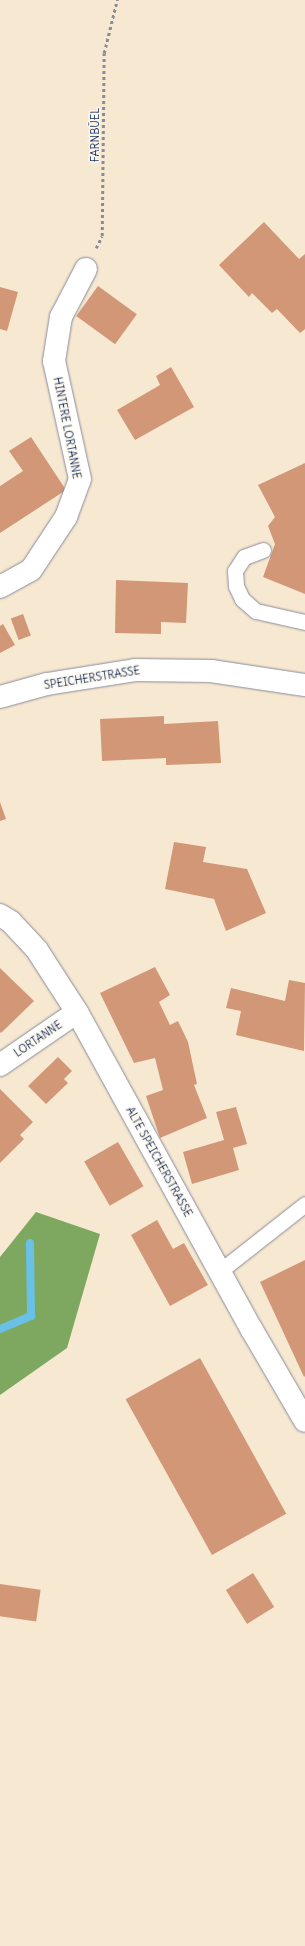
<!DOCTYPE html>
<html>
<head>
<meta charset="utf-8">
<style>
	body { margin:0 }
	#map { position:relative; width:305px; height:1946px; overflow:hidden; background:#f7e8d2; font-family:Delius,sans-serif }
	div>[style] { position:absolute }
	.forest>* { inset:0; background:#7ea85f }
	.stream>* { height:8px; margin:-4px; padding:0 4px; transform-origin:4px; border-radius:4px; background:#69c1e6 }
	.building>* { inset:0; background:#d29777; transform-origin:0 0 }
	.path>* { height:2.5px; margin-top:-1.25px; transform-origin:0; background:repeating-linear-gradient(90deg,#898c98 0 3px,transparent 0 6px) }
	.roads { filter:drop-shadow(0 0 1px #898c98) drop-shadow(0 0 1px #898c98) }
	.service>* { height:15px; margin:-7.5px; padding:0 7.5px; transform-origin:7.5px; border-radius:7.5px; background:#fff }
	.minor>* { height:22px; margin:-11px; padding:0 11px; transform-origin:11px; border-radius:11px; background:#fff }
	.secondary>* { height:22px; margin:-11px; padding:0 11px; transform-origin:11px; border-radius:11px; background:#fff }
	span { translate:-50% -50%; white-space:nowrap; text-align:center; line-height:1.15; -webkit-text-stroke:3px #fbf7ec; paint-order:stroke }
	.street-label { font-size:11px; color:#1b2f5e }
</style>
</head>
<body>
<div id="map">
	<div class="forest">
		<div style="clip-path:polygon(36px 1212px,100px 1234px,67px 1348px,0 1395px,0 1257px)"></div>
	</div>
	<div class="stream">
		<div style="left:0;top:1329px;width:34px;rotate:-23deg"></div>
		<div style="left:31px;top:1316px;width:73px;rotate:-90.8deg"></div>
	</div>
	<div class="building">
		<div style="clip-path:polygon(264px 222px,299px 259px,305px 254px,305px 329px,300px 333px,277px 309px,272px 313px,252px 293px,249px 297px,219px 265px)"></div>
		<div style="left:98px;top:286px;width:48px;height:37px;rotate:36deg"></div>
		<div style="clip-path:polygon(0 287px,18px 292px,7px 331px,0 329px)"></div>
		<div style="clip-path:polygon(171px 367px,194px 407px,135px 440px,117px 410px,160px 385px,156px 376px)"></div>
		<div style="clip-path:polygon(31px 437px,66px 490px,0 533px,0 486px,23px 471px,9px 451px)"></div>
		<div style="clip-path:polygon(305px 463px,305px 594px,263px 577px,275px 544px,268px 526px,275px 517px,258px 485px)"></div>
		<div style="clip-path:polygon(116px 580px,188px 583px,186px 623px,161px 622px,161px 634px,115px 633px)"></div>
		<div style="left:23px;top:614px;width:23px;height:13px;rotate:70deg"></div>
		<div style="clip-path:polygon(3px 624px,15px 645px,0 653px,0 626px)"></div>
		<div style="clip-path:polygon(164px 716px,164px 724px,218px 721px,221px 763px,166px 765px,166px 758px,102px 761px,100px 719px)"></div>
		<div style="clip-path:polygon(0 802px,6px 819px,0 821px)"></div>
		<div style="clip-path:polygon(174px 842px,206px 847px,203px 862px,247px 869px,266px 913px,226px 931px,214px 899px,165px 889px)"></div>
		<div style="clip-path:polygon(155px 967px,170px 995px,159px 1002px,170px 1025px,178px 1021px,188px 1042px,197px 1084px,194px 1085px,207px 1118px,160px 1138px,146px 1096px,163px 1090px,155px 1058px,134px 1063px,100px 993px)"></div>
		<div style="clip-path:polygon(0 968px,34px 1001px,1px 1033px,0 1032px)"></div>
		<div style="clip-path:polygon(289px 980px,305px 983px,304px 1051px,236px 1035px,241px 1011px,226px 1008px,231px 988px,285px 1001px)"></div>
		<div style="clip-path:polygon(58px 1057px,72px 1071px,64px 1079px,68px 1083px,46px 1104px,28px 1086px)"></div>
		<div style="clip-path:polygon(0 1089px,33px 1122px,20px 1135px,24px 1139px,0 1163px)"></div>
		<div style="clip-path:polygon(236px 1107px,247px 1144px,233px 1148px,239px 1170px,192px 1184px,183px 1152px,224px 1140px,216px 1112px)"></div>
		<div style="left:118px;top:1142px;width:51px;height:39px;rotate:60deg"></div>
		<div style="clip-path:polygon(157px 1220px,173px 1249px,184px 1243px,208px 1285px,170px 1306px,131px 1235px)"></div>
		<div style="clip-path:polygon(305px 1260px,305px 1376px,304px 1377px,260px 1282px)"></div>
		<div style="left:200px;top:1358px;width:178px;height:85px;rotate:61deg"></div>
		<div style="left:253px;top:1573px;width:40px;height:32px;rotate:58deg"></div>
		<div style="left:0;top:1584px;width:41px;height:32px;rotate:8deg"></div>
	</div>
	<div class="path">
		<div style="left:96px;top:248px;width:13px;rotate:-63deg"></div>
		<div style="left:102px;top:236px;width:183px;rotate:-89.4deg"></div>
		<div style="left:104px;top:53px;width:55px;rotate:-76.2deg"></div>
	</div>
	<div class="roads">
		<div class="service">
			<div style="left:263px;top:550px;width:20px;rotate:160deg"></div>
			<div style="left:244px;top:557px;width:17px;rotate:123deg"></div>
			<div style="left:235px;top:571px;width:15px;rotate:86deg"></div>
			<div style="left:236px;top:586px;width:14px;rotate:65deg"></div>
			<div style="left:242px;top:599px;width:18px;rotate:41deg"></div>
			<div style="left:256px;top:611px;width:50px;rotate:12.7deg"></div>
			<div style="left:220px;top:1271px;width:108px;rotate:-38.2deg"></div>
		</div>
		<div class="minor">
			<div style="left:0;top:587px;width:35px;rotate:-29deg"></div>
			<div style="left:31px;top:570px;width:64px;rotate:-56.6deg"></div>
			<div style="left:66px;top:517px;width:40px;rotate:-69.8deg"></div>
			<div style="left:80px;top:479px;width:121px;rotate:-102.4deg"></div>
			<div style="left:54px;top:361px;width:45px;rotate:-81deg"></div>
			<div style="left:61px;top:317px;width:54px;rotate:-62.5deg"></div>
			<div style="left:0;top:915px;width:13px;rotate:32deg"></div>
			<div style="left:11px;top:922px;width:38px;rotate:47deg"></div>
			<div style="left:37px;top:950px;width:74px;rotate:57.2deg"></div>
			<div style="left:77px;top:1012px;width:363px;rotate:61.2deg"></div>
			<div style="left:252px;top:1330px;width:105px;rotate:59.8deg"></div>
			<div style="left:0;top:1065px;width:93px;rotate:-34.5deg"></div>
		</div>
		<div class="secondary">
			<div style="left:0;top:697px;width:49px;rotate:-15.5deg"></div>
			<div style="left:47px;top:684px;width:89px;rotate:-9deg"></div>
			<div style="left:135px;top:670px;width:76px;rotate:0.8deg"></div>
			<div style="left:211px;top:671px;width:95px;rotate:8.5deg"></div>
		</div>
	</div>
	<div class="street-label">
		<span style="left:95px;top:135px;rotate:-90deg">FARNBÜEL</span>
		<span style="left:67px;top:428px;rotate:79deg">HINTERE LORTANNE</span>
		<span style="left:92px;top:678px;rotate:-9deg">SPEICHERSTRASSE</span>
		<span style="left:38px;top:1039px;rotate:-34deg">LORTANNE</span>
		<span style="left:159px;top:1162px;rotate:61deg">ALTE SPEICHERSTRASSE</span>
	</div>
</div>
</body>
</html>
